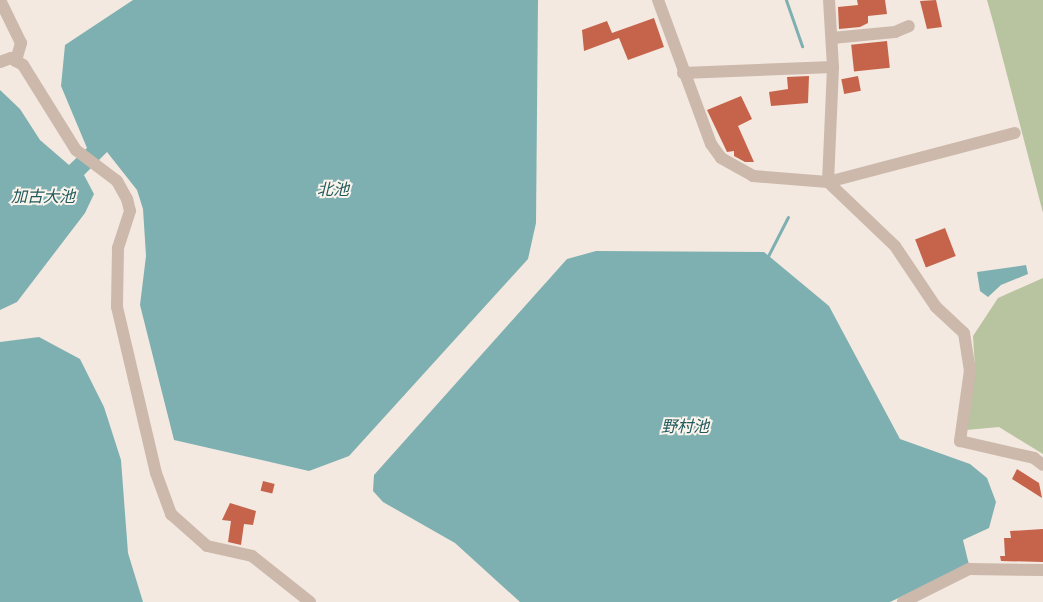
<!DOCTYPE html>
<html>
<head>
<meta charset="utf-8">
<style>
	body { margin:0 }
	#map { position:relative; width:1043px; height:602px; overflow:hidden; background:#f3e9e0; font-family:"Public Sans","Noto Sans JP",sans-serif }
	div>[style] { position:absolute }
	.green>* { inset:0; background:#b8c39f }
	.water>* { inset:0; background:#7eb0b1 }
	.stream>* { height:3px; margin:-1.5px; padding:0 1.5px; transform-origin:1.5px; border-radius:1.5px; background:#7eb0b1 }
	.building>* { inset:0; background:#c6644b; transform-origin:0 0 }
	.minor>* { height:12px; margin:-6px; padding:0 6px; transform-origin:6px; border-radius:6px; background:#ccb9ab }
	span { translate:-50% -50%; white-space:nowrap; text-align:center; line-height:1.15; -webkit-text-stroke:4px #faf4ec; paint-order:stroke }
	.water-label { font-size:16px; color:#1f5a5c; font-style:italic }
</style>
</head>
<body>
<div id="map">
	<div class="green">
		<div style="clip-path:polygon(987px 0,1043px 0,1043px 213px,994px 25px)"></div>
		<div style="clip-path:polygon(1043px 278px,1043px 454px,999px 427px,966px 430px,975px 368px,973px 336px,998px 298px)"></div>
	</div>
	<div class="water">
		<div style="clip-path:polygon(133px 0,538px 0,536px 223px,528px 259px,349px 456px,309px 471px,174px 440px,140px 305px,146px 256px,143px 209px,137px 190px,107px 152px,84px 175px,94px 194px,85px 213px,17px 302px,0 310px,0 90px,20px 109px,40px 140px,69px 165px,87px 148px,61px 86px,65px 45px)"></div>
		<div style="clip-path:polygon(596px 251px,764px 252px,829px 306px,900px 439px,970px 464px,987px 478px,996px 502px,989px 528px,963px 540px,969px 565px,890px 602px,520px 602px,455px 543px,383px 502px,373px 491px,374px 475px,567px 259px)"></div>
		<div style="clip-path:polygon(1026px 265px,1028px 274px,1001px 285px,988px 297px,980px 291px,977px 272px)"></div>
		<div style="clip-path:polygon(39px 337px,80px 359px,104px 407px,121px 460px,128px 553px,143px 602px,0 602px,0 342px)"></div>
	</div>
	<div class="stream">
		<div style="left:786px;top:0;width:49px;rotate:70.8deg"></div>
		<div style="left:767px;top:258px;width:46px;rotate:-62.9deg"></div>
	</div>
	<div class="building">
		<div style="clip-path:polygon(857px 0,885px 0,887px 14px,868px 16px,868px 23px,860px 27px,839px 29px,838px 7px,858px 5px)"></div>
		<div style="clip-path:polygon(936px 0,942px 27px,927px 29px,920px 1px)"></div>
		<div style="clip-path:polygon(654px 18px,664px 47px,628px 60px,619px 38px,584px 51px,582px 30px,607px 21px,612px 33px)"></div>
		<div style="left:887px;top:41px;width:27px;height:36px;rotate:84deg"></div>
		<div style="clip-path:polygon(809px 76px,808px 103px,771px 106px,769px 92px,788px 89px,787px 77px)"></div>
		<div style="left:858px;top:76px;width:15px;height:17px;rotate:79deg"></div>
		<div style="clip-path:polygon(741px 96px,752px 119px,738px 126px,754px 162px,745px 162px,734px 156px,734px 151px,727px 152px,707px 110px)"></div>
		<div style="left:945px;top:228px;width:30px;height:32px;rotate:69deg"></div>
		<div style="clip-path:polygon(1017px 469px,1039px 483px,1042px 498px,1012px 479px)"></div>
		<div style="left:263px;top:481px;width:12px;height:10px;rotate:14deg"></div>
		<div style="clip-path:polygon(230px 503px,256px 511px,253px 525px,244px 524px,241px 545px,228px 542px,231px 521px,222px 520px)"></div>
		<div style="clip-path:polygon(1043px 529px,1043px 562px,1001px 561px,1000px 556px,1005px 556px,1004px 538px,1011px 538px,1010px 531px)"></div>
	</div>
	<div class="minor">
		<div style="left:0;top:0;width:48px;rotate:64deg"></div>
		<div style="left:21px;top:43px;width:19px;rotate:106deg"></div>
		<div style="left:658px;top:0;width:153px;rotate:69.8deg"></div>
		<div style="left:711px;top:144px;width:17px;rotate:54deg"></div>
		<div style="left:721px;top:158px;width:37px;rotate:29deg"></div>
		<div style="left:753px;top:176px;width:75px;rotate:4.6deg"></div>
		<div style="left:828px;top:182px;width:193px;rotate:-14.7deg"></div>
		<div style="left:832px;top:38px;width:63px;rotate:-5.4deg"></div>
		<div style="left:895px;top:32px;width:15px;rotate:-23deg"></div>
		<div style="left:0;top:62px;width:12px;rotate:-20deg"></div>
		<div style="left:11px;top:58px;width:14px;rotate:30deg"></div>
		<div style="left:23px;top:65px;width:100px;rotate:58.1deg"></div>
		<div style="left:76px;top:150px;width:51px;rotate:37.1deg"></div>
		<div style="left:117px;top:181px;width:21px;rotate:61deg"></div>
		<div style="left:127px;top:199px;width:12px;rotate:76deg"></div>
		<div style="left:130px;top:211px;width:39px;rotate:108deg"></div>
		<div style="left:118px;top:248px;width:59px;rotate:91deg"></div>
		<div style="left:117px;top:307px;width:171px;rotate:76.8deg"></div>
		<div style="left:156px;top:473px;width:44px;rotate:69.9deg"></div>
		<div style="left:171px;top:514px;width:48px;rotate:41.6deg"></div>
		<div style="left:207px;top:546px;width:46px;rotate:12.5deg"></div>
		<div style="left:252px;top:556px;width:74px;rotate:38.4deg"></div>
		<div style="left:683px;top:73px;width:150px;rotate:-2.3deg"></div>
		<div style="left:828px;top:182px;width:93px;rotate:43.7deg"></div>
		<div style="left:895px;top:246px;width:73px;rotate:56.1deg"></div>
		<div style="left:936px;top:307px;width:38px;rotate:43deg"></div>
		<div style="left:964px;top:333px;width:37px;rotate:81deg"></div>
		<div style="left:970px;top:370px;width:72px;rotate:98deg"></div>
		<div style="left:960px;top:441px;width:76px;rotate:12.9deg"></div>
		<div style="left:1034px;top:458px;width:11px;rotate:38deg"></div>
		<div style="left:828px;top:182px;width:115px;rotate:-87.5deg"></div>
		<div style="left:833px;top:67px;width:67px;rotate:-93.4deg"></div>
		<div style="left:903px;top:602px;width:74px;rotate:-26.6deg"></div>
		<div style="left:969px;top:569px;width:74px;rotate:0.8deg"></div>
	</div>
	<div class="water-label">
		<span style="left:333px;top:190px">北池</span>
		<span style="left:43px;top:197px">加古大池</span>
		<span style="left:685px;top:427px">野村池</span>
	</div>
</div>
</body>
</html>
